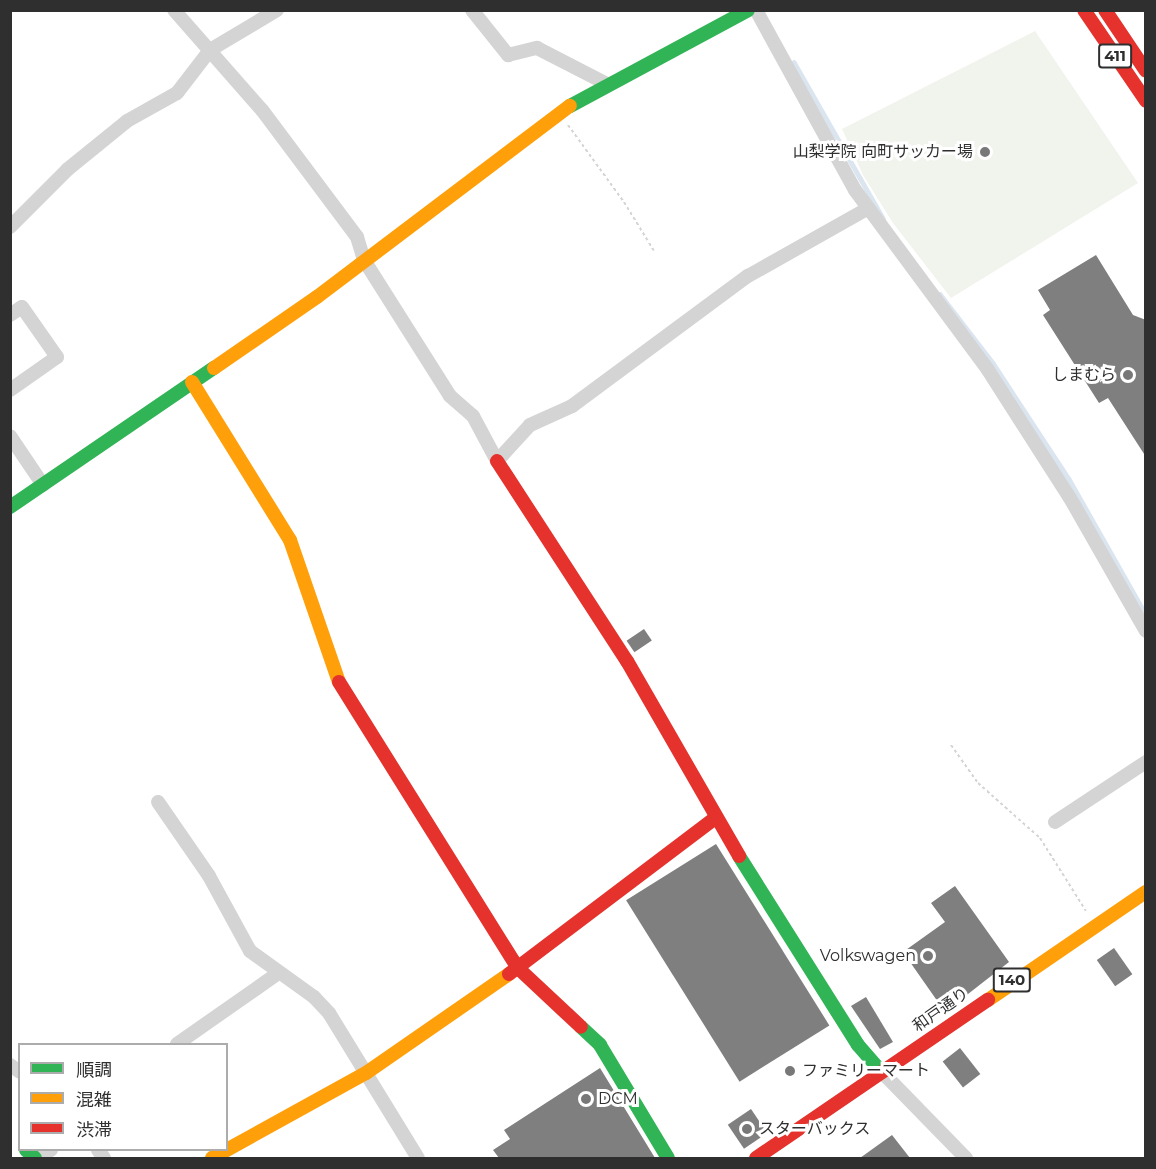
<!DOCTYPE html>
<html>
<head>
<meta charset="utf-8">
<style>
	body { margin:0 }
	#map { position:relative; width:1156px; height:1169px; overflow:hidden; background:#fff; font-family:Montserrat,"Noto Sans JP",sans-serif }
	div>[style] { position:absolute }
	.green>* { inset:0; background:#f0f4ed }
	.stream>* { height:4.5px; margin:-2.25px; padding:0 2.25px; transform-origin:2.25px; border-radius:2.25px; background:#dbe5f0 }
	.building>* { inset:0; background:#7f7f7f; transform-origin:0 0 }
	.path>* { height:2px; margin-top:-1px; transform-origin:0; background:repeating-linear-gradient(90deg,#d4d4d4 0 3px,transparent 0 6px) }
	.street>* { height:14px; margin:-7px; padding:0 7px; transform-origin:7px; border-radius:7px; background:#d4d4d4 }
	.fast>* { height:14px; margin:-7px; padding:0 7px; transform-origin:7px; border-radius:7px; background:#30b455 }
	.slow>* { height:14px; margin:-7px; padding:0 7px; transform-origin:7px; border-radius:7px; background:#ff9f0a }
	.jam>* { height:14px; margin:-7px; padding:0 7px; transform-origin:7px; border-radius:7px; background:#e5322d }
	.dots>* { width:16px; height:16px; translate:-50% -50%; box-sizing:border-box; border:3px solid #fff; border-radius:50% }
	span { translate:-50% -50%; white-space:nowrap; text-align:center; line-height:1.15; -webkit-text-stroke:6px #fff; paint-order:stroke }
	.shield-label span { padding:2px 4px; background:#fff; border:2px solid; border-radius:4px; -webkit-text-stroke-width:0 }
	.shield-label { font-size:15px; color:#2f2f2f; font-weight:700 }
	.poi-label { font-size:16px; color:#2f2f2f }
	.right { translate:-100% -50%; text-align:right }
	.left { translate:0 -50%; text-align:left }
	.street-label { font-size:16px; color:#2f2f2f }
	.frame { position:absolute; inset:0; border:12px solid #2f2f2f; pointer-events:none }
	.legend { position:absolute; left:18px; top:1043px; width:210px; height:108px; box-sizing:border-box; background:#fff; border:2px solid #acacac; margin:0; padding:8px 10px; list-style:none; font-size:18px; color:#2f2f2f }
	.legend li { display:flex; align-items:center; gap:12px; height:30px }
	.legend b { width:30px; border:2px solid #acacac }
</style>
</head>
<body>
<div id="map">
	<div class="green">
		<div style="clip-path:polygon(1035px 31px,1138px 183px,951px 298px,893px 223px,863px 175px,842px 129px)"></div>
	</div>
	<div class="stream">
		<div style="left:794px;top:62px;width:180px;rotate:60.3deg"></div>
		<div style="left:940px;top:294px;width:87px;rotate:52.5deg"></div>
		<div style="left:993px;top:363px;width:139px;rotate:56.8deg"></div>
		<div style="left:1069px;top:479px;width:156px;rotate:60.5deg"></div>
	</div>
	<div class="building">
		<div style="clip-path:polygon(1096px 255px,1133px 315px,1146px 320px,1146px 457px,1108px 398px,1099px 403px,1043px 315px,1050px 310px,1038px 290px)"></div>
		<div style="left:644px;top:629px;width:14px;height:21px;rotate:56deg"></div>
		<div style="left:716px;top:844px;width:214px;height:106px;rotate:58deg"></div>
		<div style="clip-path:polygon(955px 886px,1009px 962px,945px 1012px,903px 952px,945px 922px,931px 903px)"></div>
		<div style="left:1114px;top:948px;width:32px;height:21px;rotate:55deg"></div>
		<div style="clip-path:polygon(866px 997px,893px 1042px,880px 1049px,851px 1006px)"></div>
		<div style="left:960px;top:1048px;width:33px;height:22px;rotate:52deg"></div>
		<div style="clip-path:polygon(600px 1068px,655px 1158px,499px 1158px,493px 1150px,510px 1139px,504px 1130px)"></div>
		<div style="left:751px;top:1109px;width:29px;height:28px;rotate:56deg"></div>
		<div style="clip-path:polygon(892px 1135px,910px 1158px,860px 1158px)"></div>
	</div>
	<div class="path">
		<div style="left:568px;top:125px;width:95px;rotate:54deg"></div>
		<div style="left:624px;top:202px;width:57px;rotate:58.5deg"></div>
		<div style="left:951px;top:745px;width:47px;rotate:54.6deg"></div>
		<div style="left:978px;top:783px;width:83px;rotate:41.6deg"></div>
		<div style="left:1040px;top:838px;width:86px;rotate:57.8deg"></div>
	</div>
	<div class="street">
		<div style="left:174px;top:10px;width:133px;rotate:48.7deg"></div>
		<div style="left:262px;top:110px;width:159px;rotate:53.2deg"></div>
		<div style="left:357px;top:237px;width:24px;rotate:73deg"></div>
		<div style="left:364px;top:260px;width:161px;rotate:57.7deg"></div>
		<div style="left:450px;top:396px;width:30px;rotate:41deg"></div>
		<div style="left:473px;top:416px;width:51px;rotate:61.9deg"></div>
		<div style="left:497px;top:461px;width:49px;rotate:-47.5deg"></div>
		<div style="left:530px;top:425px;width:46px;rotate:-24.3deg"></div>
		<div style="left:572px;top:406px;width:219px;rotate:-36.5deg"></div>
		<div style="left:748px;top:276px;width:137px;rotate:-29.4deg"></div>
		<div style="left:472px;top:10px;width:58px;rotate:51.3deg"></div>
		<div style="left:508px;top:55px;width:30px;rotate:-14deg"></div>
		<div style="left:537px;top:48px;width:79px;rotate:27.2deg"></div>
		<div style="left:756px;top:10px;width:205px;rotate:61.2deg"></div>
		<div style="left:855px;top:190px;width:224px;rotate:53.5deg"></div>
		<div style="left:988px;top:370px;width:152px;rotate:57.4deg"></div>
		<div style="left:1070px;top:498px;width:153px;rotate:60.3deg"></div>
		<div style="left:10px;top:227px;width:82px;rotate:-45deg"></div>
		<div style="left:68px;top:169px;width:76px;rotate:-39.1deg"></div>
		<div style="left:127px;top:121px;width:57px;rotate:-29.2deg"></div>
		<div style="left:177px;top:93px;width:54px;rotate:-52.5deg"></div>
		<div style="left:210px;top:50px;width:78px;rotate:-30.8deg"></div>
		<div style="left:10px;top:315px;width:14px;rotate:-34deg"></div>
		<div style="left:22px;top:307px;width:61px;rotate:55deg"></div>
		<div style="left:57px;top:357px;width:57px;rotate:144.9deg"></div>
		<div style="left:10px;top:436px;width:59px;rotate:56deg"></div>
		<div style="left:158px;top:802px;width:90px;rotate:55.4deg"></div>
		<div style="left:209px;top:876px;width:85px;rotate:61.3deg"></div>
		<div style="left:250px;top:951px;width:79px;rotate:35.7deg"></div>
		<div style="left:314px;top:997px;width:22px;rotate:47deg"></div>
		<div style="left:329px;top:1013px;width:170px;rotate:58.5deg"></div>
		<div style="left:1055px;top:822px;width:109px;rotate:-33.4deg"></div>
		<div style="left:177px;top:1044px;width:122px;rotate:-35deg"></div>
		<div style="left:10px;top:1065px;width:12px;rotate:35deg"></div>
		<div style="left:881px;top:1071px;width:122px;rotate:45.7deg"></div>
		<div style="left:98px;top:1150px;width:10px;rotate:53deg"></div>
		<div style="left:35px;top:1158px;width:18px;rotate:-27deg"></div>
	</div>
	<div class="fast">
		<div style="left:570px;top:106px;width:202px;rotate:-28.3deg"></div>
		<div style="left:10px;top:507px;width:247px;rotate:-34.3deg"></div>
		<div style="left:739px;top:856px;width:223px;rotate:57.8deg"></div>
		<div style="left:858px;top:1045px;width:35px;rotate:49deg"></div>
		<div style="left:581px;top:1027px;width:26px;rotate:43deg"></div>
		<div style="left:600px;top:1045px;width:132px;rotate:59deg"></div>
		<div style="left:26px;top:1150px;width:12px;rotate:42deg"></div>
	</div>
	<div class="slow">
		<div style="left:214px;top:368px;width:125px;rotate:-34.6deg"></div>
		<div style="left:317px;top:297px;width:317px;rotate:-37.1deg"></div>
		<div style="left:192px;top:382px;width:186px;rotate:58.2deg"></div>
		<div style="left:290px;top:540px;width:150px;rotate:71deg"></div>
		<div style="left:988px;top:1000px;width:191px;rotate:-34.4deg"></div>
		<div style="left:212px;top:1158px;width:176px;rotate:-28.9deg"></div>
		<div style="left:366px;top:1073px;width:174px;rotate:-34.7deg"></div>
	</div>
	<div class="jam">
		<div style="left:1084px;top:10px;width:110px;rotate:55.7deg"></div>
		<div style="left:1105px;top:10px;width:73px;rotate:56.1deg"></div>
		<div style="left:497px;top:461px;width:239px;rotate:57deg"></div>
		<div style="left:627px;top:661px;width:225px;rotate:60.1deg"></div>
		<div style="left:339px;top:682px;width:337px;rotate:58deg"></div>
		<div style="left:518px;top:968px;width:86px;rotate:43.1deg"></div>
		<div style="left:509px;top:974px;width:258px;rotate:-37.1deg"></div>
		<div style="left:756px;top:1158px;width:281px;rotate:-34.3deg"></div>
	</div>
	<div class="dots">
		<div style="left:985px;top:152px;background:#787878"></div>
		<div style="left:1128px;top:375px;background:#787878"></div>
		<div style="left:928px;top:956px;background:#787878"></div>
		<div style="left:790px;top:1071px;background:#787878"></div>
		<div style="left:586px;top:1099px;background:#787878"></div>
		<div style="left:747px;top:1129px;background:#787878"></div>
	</div>
	<div class="shield-label">
		<span style="left:1115px;top:56px">411</span>
		<span style="left:1012px;top:980px">140</span>
	</div>
	<div class="poi-label">
		<span class="right" style="left:973px;top:152px">山梨学院 向町サッカー場</span>
		<span class="right" style="left:1116px;top:375px">しまむら</span>
		<span class="right" style="left:916px;top:956px">Volkswagen</span>
		<span class="left" style="left:802px;top:1071px">ファミリーマート</span>
		<span class="left" style="left:598px;top:1099px">DCM</span>
		<span class="left" style="left:759px;top:1129px">スターバックス</span>
	</div>
	<div class="street-label">
		<span style="left:941px;top:1010px;rotate:-35deg">和戸通り</span>
	</div>
	<div class="frame"></div>
	<ul class="legend">
	<li><b style="height:8px;background:#30b455"></b>順調</li>
	<li><b style="height:8px;background:#ff9f0a"></b>混雑</li>
	<li><b style="height:8px;background:#e5322d"></b>渋滞</li>
	</ul>
</div>
</body>
</html>
